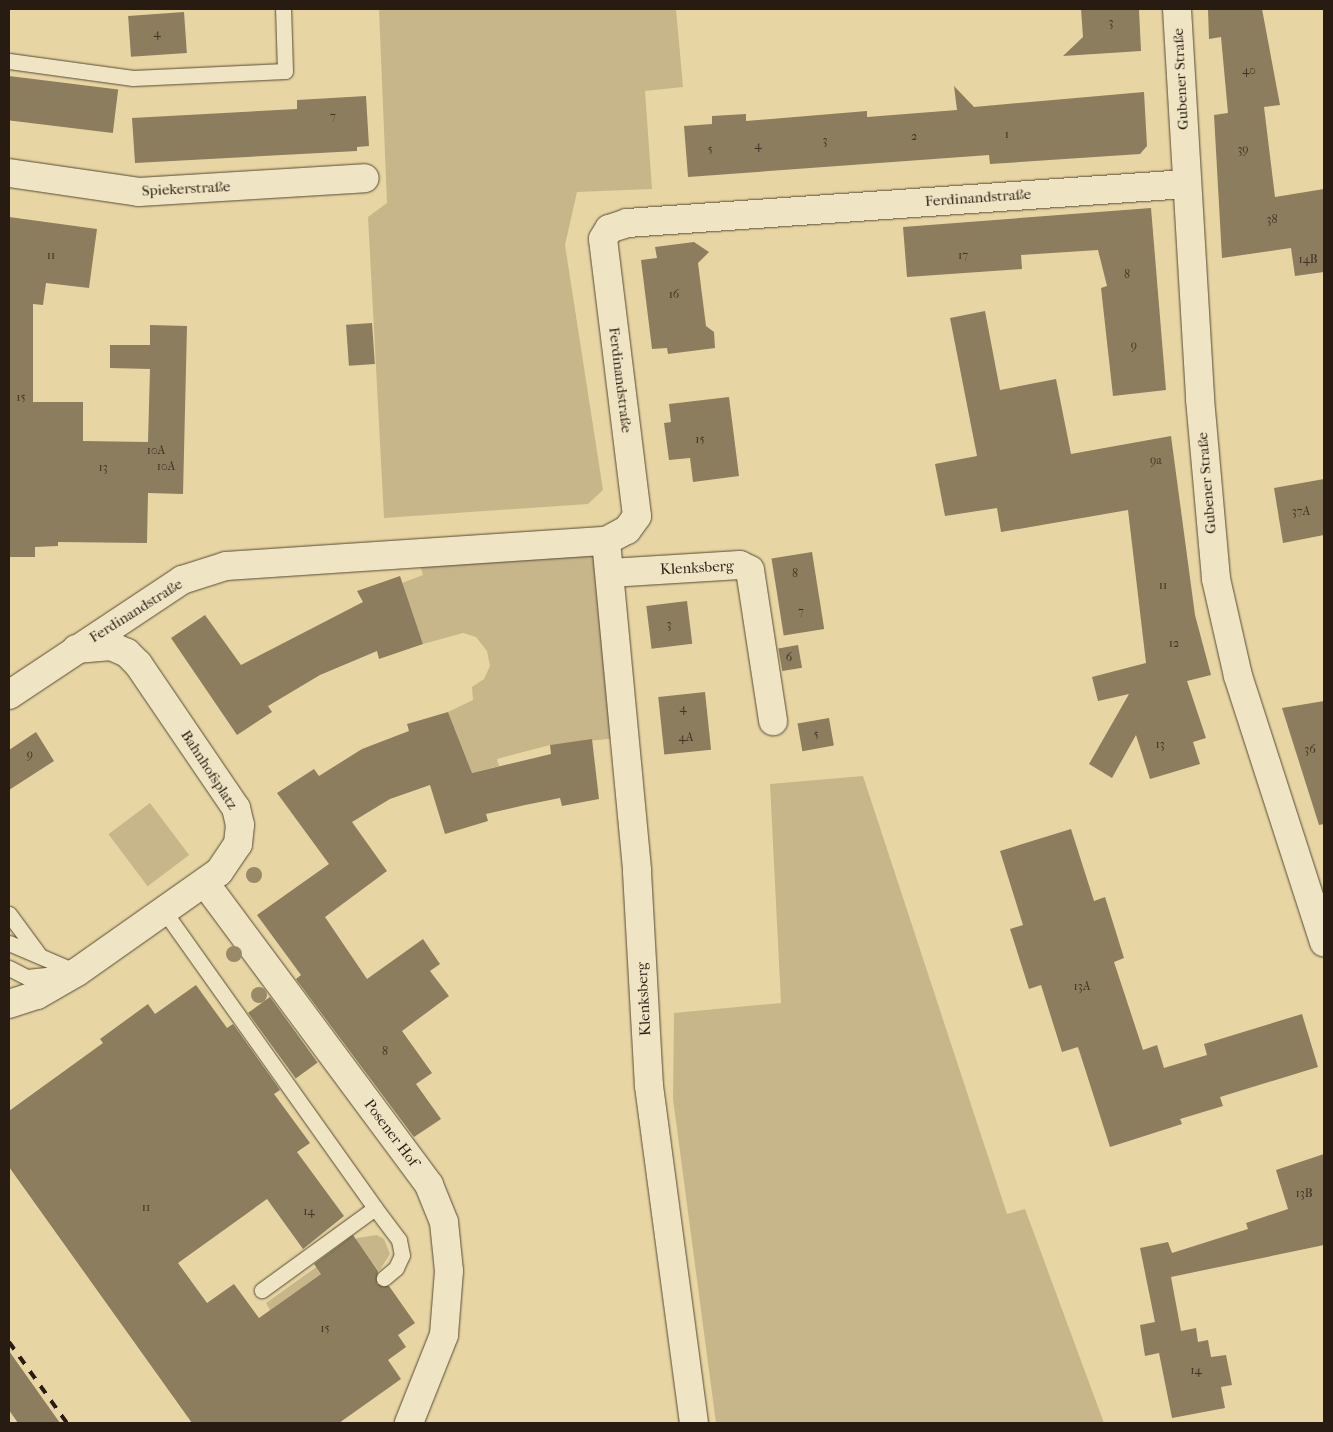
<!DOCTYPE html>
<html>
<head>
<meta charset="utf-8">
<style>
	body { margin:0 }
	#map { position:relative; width:1333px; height:1432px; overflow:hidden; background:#e7d6a3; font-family:"IM FELL French Canon",serif }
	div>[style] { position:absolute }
	.green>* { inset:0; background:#c7b68a; transform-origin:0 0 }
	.building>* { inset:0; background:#8b7d5d; transform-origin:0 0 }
	.roads { filter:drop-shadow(0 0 1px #584a36) drop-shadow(0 0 1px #584a36) }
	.lane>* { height:15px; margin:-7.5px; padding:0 7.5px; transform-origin:7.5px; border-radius:7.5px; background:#efe4c3 }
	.street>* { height:28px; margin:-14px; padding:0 14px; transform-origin:14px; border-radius:14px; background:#efe4c3 }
	.rail>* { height:4px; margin-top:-2px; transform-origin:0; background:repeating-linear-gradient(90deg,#281c12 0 9px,transparent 0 18px) }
	.trees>* { width:16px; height:16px; margin:-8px; border-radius:50%; background:#988967 }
	span { translate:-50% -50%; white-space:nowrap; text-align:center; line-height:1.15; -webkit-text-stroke:4px #efe4c3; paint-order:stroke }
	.number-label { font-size:12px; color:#413425 }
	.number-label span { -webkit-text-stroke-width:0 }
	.street-label { font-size:15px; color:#281c12 }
	.frame { position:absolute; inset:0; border:10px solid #281c12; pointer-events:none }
</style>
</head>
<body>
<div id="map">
	<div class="green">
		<div style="clip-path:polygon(379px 9px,676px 9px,683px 87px,645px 91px,652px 189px,577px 192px,565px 245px,603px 490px,588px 504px,384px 518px,368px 217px,387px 203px)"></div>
		<div style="clip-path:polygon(600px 550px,617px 738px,550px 745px,497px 759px,499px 766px,472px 773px,448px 712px,473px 700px,472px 687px,484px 679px,490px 666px,487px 651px,476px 637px,463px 633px,423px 644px,402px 583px,423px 575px,420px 565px)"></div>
		<div style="clip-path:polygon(863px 776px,1007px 1214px,1025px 1209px,1104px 1423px,716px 1423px,673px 1099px,674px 1013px,781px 1003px,770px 784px)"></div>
		<div style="left:150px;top:803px;width:65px;height:52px;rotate:53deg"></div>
		<div style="clip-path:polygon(377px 1235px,384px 1239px,390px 1254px,379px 1271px,360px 1246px,270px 1310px,266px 1303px,357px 1238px)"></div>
	</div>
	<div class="building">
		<div style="clip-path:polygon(1081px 9px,1139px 9px,1141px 51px,1063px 56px,1083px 37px)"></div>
		<div style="clip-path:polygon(1208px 9px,1262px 9px,1280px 105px,1264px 107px,1275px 197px,1324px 189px,1324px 272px,1295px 276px,1291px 248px,1222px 258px,1214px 115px,1228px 113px,1221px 37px,1209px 39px)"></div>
		<div style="left:184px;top:12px;width:41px;height:56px;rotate:86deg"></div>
		<div style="left:9px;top:76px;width:110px;height:44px;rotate:7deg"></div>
		<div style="clip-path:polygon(954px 86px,974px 107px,1144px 92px,1147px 146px,1140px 154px,990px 164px,989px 155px,688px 177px,684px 126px,712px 124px,712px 116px,746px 114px,746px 121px,867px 111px,867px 117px,957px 110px)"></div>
		<div style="clip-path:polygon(366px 96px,369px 146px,357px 147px,357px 151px,135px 163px,132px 118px,297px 109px,297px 100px)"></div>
		<div style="clip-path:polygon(1151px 208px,1166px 390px,1113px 396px,1101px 288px,1107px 286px,1098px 250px,1021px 255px,1022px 269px,907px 277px,903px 227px)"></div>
		<div style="clip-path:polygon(9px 217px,97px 229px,89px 288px,46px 283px,43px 305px,33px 304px,33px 402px,83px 402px,83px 441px,148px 442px,150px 369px,110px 368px,110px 345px,150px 345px,150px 325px,187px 326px,183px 494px,148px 493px,147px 543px,58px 542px,58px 546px,35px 547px,35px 557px,9px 557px)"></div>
		<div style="clip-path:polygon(694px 242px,709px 252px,698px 263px,706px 326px,714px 332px,715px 348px,668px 354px,667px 348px,652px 349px,641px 260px,657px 258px,655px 247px)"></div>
		<div style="clip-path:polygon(985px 311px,1000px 390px,1056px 379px,1071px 454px,1171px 436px,1195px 615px,1211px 675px,1187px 681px,1206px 738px,1193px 742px,1200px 764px,1150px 779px,1136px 735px,1112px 778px,1089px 764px,1129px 694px,1098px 701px,1092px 677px,1146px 663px,1128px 510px,1001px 532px,997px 508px,945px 516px,935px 464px,977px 456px,950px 318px)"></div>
		<div style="left:372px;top:323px;width:41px;height:26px;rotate:86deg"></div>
		<div style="clip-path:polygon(729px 397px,739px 476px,693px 482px,690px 458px,669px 460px,664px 423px,671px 422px,669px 404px)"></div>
		<div style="clip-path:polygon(1324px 479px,1324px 535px,1283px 543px,1274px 488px)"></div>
		<div style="left:812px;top:552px;width:78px;height:41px;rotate:81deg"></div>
		<div style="clip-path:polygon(400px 576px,423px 644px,379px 659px,377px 651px,320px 675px,268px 706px,272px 712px,237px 735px,171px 638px,205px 615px,241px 665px,363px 602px,357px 591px)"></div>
		<div style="left:687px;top:601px;width:43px;height:41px;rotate:83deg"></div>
		<div style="left:798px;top:645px;width:23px;height:20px;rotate:80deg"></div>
		<div style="left:705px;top:692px;width:58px;height:47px;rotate:84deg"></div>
		<div style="clip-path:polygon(1324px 701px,1324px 824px,1319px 825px,1282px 708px)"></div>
		<div style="clip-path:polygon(448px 712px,472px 773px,551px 754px,550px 745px,592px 739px,599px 799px,562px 806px,560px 798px,525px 805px,486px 814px,488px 821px,445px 834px,430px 785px,390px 799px,352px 822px,387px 871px,325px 917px,367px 979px,423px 939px,440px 964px,430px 971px,449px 996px,402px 1031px,432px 1073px,416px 1084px,441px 1119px,414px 1137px,296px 979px,301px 975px,257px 915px,329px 864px,277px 793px,314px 769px,319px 776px,362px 749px,409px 731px,407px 724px)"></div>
		<div style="left:829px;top:718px;width:28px;height:32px;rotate:80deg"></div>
		<div style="clip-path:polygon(36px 732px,54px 761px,9px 790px,9px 750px)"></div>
		<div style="clip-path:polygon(1071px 829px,1094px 901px,1105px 897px,1124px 958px,1114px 962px,1143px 1050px,1157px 1045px,1164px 1068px,1207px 1055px,1204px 1044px,1302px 1014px,1318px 1067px,1220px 1097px,1223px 1106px,1180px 1119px,1182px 1124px,1110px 1147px,1078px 1047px,1062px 1052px,1041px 985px,1029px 989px,1010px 929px,1023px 925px,1000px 851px)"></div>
		<div style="clip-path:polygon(196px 985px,227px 1028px,233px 1024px,280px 1090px,274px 1094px,310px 1143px,297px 1152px,344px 1216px,303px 1249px,267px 1199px,178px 1263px,207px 1303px,234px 1284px,259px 1318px,321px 1274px,314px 1264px,353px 1235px,378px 1271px,377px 1284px,389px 1286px,415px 1323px,398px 1335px,406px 1347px,388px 1360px,401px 1379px,339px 1423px,192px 1423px,9px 1167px,9px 1111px,103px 1043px,100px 1039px,148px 1004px,155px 1014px)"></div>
		<div style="left:270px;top:997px;width:81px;height:27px;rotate:54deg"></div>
		<div style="clip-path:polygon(1324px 1154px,1324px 1245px,1171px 1277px,1181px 1331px,1196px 1328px,1198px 1342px,1208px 1340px,1211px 1357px,1226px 1355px,1232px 1385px,1221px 1387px,1225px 1408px,1172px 1418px,1159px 1353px,1145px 1356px,1140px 1325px,1155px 1322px,1140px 1248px,1168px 1242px,1172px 1253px,1248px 1229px,1246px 1223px,1288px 1209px,1276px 1170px)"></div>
		<div style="clip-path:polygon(9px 1351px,60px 1423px,18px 1423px,9px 1410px)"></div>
	</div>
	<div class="roads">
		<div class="lane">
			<div style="left:9px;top:61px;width:125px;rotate:7.8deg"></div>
			<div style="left:133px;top:78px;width:152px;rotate:-2.6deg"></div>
			<div style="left:285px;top:71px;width:62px;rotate:-91.8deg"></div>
			<div style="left:164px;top:911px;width:364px;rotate:54.6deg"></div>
			<div style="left:375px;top:1208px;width:140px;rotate:144deg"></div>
			<div style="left:9px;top:914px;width:52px;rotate:53.6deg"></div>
			<div style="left:9px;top:943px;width:74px;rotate:23.1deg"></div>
			<div style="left:9px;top:968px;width:20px;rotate:27deg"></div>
			<div style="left:27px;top:977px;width:36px;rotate:-6deg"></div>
			<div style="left:375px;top:1208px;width:40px;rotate:53deg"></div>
			<div style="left:399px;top:1240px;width:15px;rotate:79deg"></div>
			<div style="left:402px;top:1255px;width:14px;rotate:115deg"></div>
			<div style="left:396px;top:1268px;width:16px;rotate:140deg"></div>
		</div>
		<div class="street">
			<div style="left:1177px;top:9px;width:391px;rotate:86.6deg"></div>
			<div style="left:1200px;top:399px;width:181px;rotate:84.9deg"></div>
			<div style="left:1216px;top:579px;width:99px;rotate:77.2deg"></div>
			<div style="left:1238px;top:676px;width:280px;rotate:72.1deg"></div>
			<div style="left:9px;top:173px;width:131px;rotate:8.3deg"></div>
			<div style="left:139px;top:192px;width:226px;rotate:-3.5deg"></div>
			<div style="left:606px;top:541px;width:332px;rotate:84.6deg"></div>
			<div style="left:637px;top:872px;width:214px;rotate:86.8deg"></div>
			<div style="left:649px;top:1086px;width:340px;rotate:82.4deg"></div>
			<div style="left:610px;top:573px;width:130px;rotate:-3.5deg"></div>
			<div style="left:740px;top:565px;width:11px;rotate:27deg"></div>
			<div style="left:750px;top:570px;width:153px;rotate:81.3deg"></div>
			<div style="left:9px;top:695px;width:208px;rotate:-33.6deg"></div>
			<div style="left:182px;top:580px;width:46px;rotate:-17.7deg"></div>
			<div style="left:226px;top:566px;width:381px;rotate:-3.8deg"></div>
			<div style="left:606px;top:541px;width:24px;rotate:-28deg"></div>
			<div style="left:627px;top:530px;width:17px;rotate:-54deg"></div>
			<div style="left:637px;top:516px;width:279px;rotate:-97deg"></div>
			<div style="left:603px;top:239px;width:12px;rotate:-59deg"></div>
			<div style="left:609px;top:229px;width:19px;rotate:-18deg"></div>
			<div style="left:627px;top:223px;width:560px;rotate:-3.99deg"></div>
			<div style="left:205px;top:883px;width:376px;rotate:53.4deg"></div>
			<div style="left:429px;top:1185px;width:40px;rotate:68deg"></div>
			<div style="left:444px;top:1222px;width:49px;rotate:84.2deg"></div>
			<div style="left:449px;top:1271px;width:64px;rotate:94.5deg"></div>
			<div style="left:444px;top:1335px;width:95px;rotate:111.7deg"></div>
			<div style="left:9px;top:1004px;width:29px;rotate:-18deg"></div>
			<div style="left:37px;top:995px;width:46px;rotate:-29.9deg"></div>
			<div style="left:77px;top:972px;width:174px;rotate:-35.2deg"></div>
			<div style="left:219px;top:872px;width:34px;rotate:-56deg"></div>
			<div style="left:238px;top:844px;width:19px;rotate:-84deg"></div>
			<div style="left:240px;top:825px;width:17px;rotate:-103deg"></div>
			<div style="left:236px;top:808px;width:174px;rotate:-124.2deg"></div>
			<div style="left:138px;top:664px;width:16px;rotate:-135deg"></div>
			<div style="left:127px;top:653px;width:17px;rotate:-156deg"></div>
			<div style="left:111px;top:646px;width:35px;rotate:175deg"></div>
		</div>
	</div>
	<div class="rail">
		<div style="left:9px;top:1342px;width:100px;rotate:54.4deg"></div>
	</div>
	<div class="trees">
		<div style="left:254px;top:875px"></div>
		<div style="left:234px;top:954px"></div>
		<div style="left:259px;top:995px"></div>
	</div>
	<div class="number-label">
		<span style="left:1111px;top:23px">3</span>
		<span style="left:157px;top:34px">4</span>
		<span style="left:1249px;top:71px">40</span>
		<span style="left:333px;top:117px">7</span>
		<span style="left:1007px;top:135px">1</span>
		<span style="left:914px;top:137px">2</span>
		<span style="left:825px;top:141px">3</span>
		<span style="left:758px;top:146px">4</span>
		<span style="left:710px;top:150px">5</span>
		<span style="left:1243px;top:150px">39</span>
		<span style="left:1272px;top:220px">38</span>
		<span style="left:51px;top:256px">11</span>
		<span style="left:963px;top:256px">17</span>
		<span style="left:1308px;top:260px">14B</span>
		<span style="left:1127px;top:275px">8</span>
		<span style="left:674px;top:295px">16</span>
		<span style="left:1134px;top:346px">9</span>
		<span style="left:21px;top:398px">15</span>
		<span style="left:700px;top:440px">15</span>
		<span style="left:156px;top:451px">10A</span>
		<span style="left:1156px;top:461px">9a</span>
		<span style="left:166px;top:467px">10A</span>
		<span style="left:103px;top:468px">13</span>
		<span style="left:1301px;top:512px">37A</span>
		<span style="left:795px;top:574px">8</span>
		<span style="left:1163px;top:586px">11</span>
		<span style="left:801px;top:612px">7</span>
		<span style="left:669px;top:625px">3</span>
		<span style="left:1174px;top:644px">12</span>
		<span style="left:789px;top:658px">6</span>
		<span style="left:683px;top:709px">4</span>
		<span style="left:816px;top:735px">5</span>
		<span style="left:686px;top:738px">4A</span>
		<span style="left:1160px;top:745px">13</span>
		<span style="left:1310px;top:750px">36</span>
		<span style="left:30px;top:755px">9</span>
		<span style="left:1082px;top:987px">13A</span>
		<span style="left:385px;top:1052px">8</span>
		<span style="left:1304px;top:1194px">13B</span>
		<span style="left:146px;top:1208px">11</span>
		<span style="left:309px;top:1212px">14</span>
		<span style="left:325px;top:1329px">15</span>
		<span style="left:1196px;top:1371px">14</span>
	</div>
	<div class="street-label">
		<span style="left:1181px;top:79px;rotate:-93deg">Gubener Straße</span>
		<span style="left:186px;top:189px;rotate:-3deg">Spiekerstraße</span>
		<span style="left:978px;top:198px;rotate:-4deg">Ferdinandstraße</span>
		<span style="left:620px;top:380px;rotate:83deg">Ferdinandstraße</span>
		<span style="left:1207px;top:483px;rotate:-95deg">Gubener Straße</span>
		<span style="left:697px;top:568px;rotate:-3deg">Klenksberg</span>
		<span style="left:136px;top:611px;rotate:-32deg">Ferdinandstraße</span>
		<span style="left:209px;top:770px;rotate:57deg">Bahnhofsplatz</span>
		<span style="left:644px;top:999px;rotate:-93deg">Klenksberg</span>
		<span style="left:391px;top:1133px;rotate:53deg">Posener Hof</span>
	</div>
	<div class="frame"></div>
</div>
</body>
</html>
